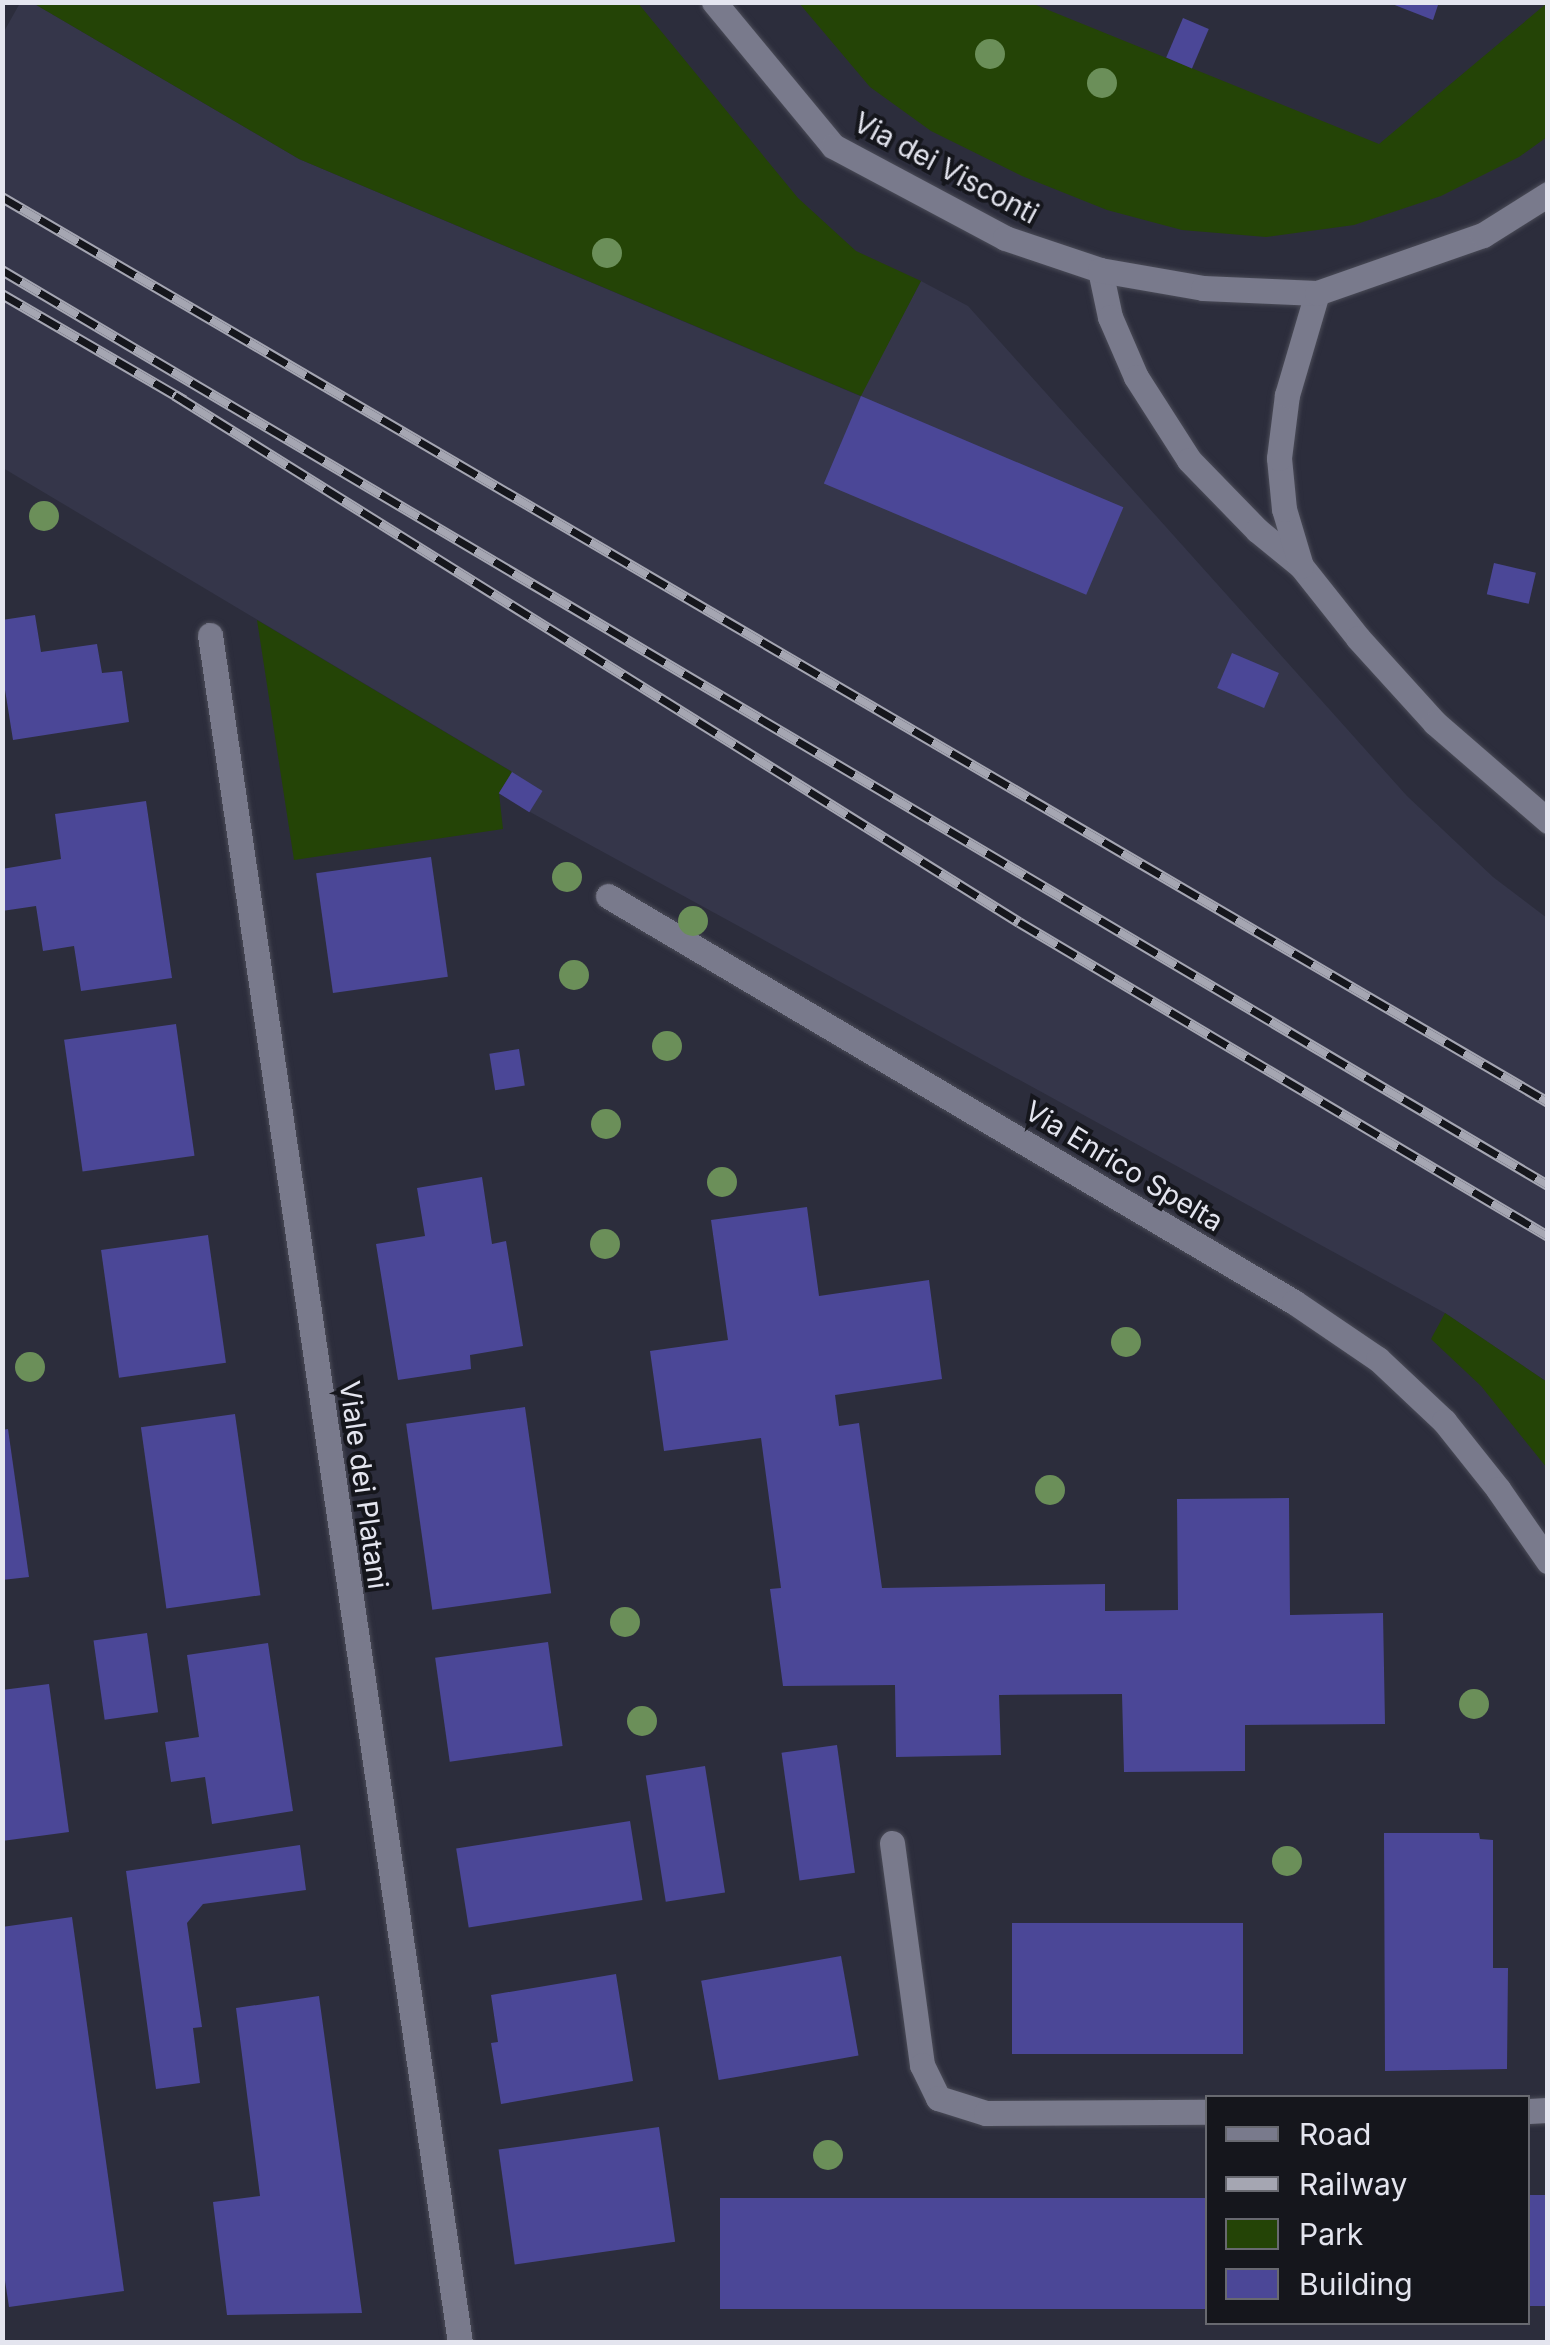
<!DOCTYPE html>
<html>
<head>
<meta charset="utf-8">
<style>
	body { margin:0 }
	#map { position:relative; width:1550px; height:2345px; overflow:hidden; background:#2c2d3c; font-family:Inter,sans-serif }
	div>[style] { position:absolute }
	.built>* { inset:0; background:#35364a }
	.green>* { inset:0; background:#244406 }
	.building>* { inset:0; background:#4b4797; transform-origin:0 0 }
	.roads { filter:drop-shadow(0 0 2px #4a4b57) drop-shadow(0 0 2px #4a4b57) }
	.service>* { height:25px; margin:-12.5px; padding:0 12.5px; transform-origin:12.5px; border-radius:12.5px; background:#797a8c }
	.minor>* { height:25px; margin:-12.5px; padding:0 12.5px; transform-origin:12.5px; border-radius:12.5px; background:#797a8c }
	.tertiary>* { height:25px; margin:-12.5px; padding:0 12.5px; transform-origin:12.5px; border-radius:12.5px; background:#797a8c }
	.rail>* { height:11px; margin-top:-5.5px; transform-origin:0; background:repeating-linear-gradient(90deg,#15161c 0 22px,#a5a6b2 0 44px); box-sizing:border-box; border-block:2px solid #a5a6b2 }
	.trees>* { width:30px; height:30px; margin:-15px; border-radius:50%; background:#6b8f59 }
	span { translate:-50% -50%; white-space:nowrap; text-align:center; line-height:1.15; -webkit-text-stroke:8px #15161c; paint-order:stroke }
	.street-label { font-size:28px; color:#e4e5ef }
	.frame { position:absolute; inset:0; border:5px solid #e4e5ef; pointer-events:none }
	.legend { position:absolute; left:1205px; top:2095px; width:325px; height:230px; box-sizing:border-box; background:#15161c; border:2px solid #686970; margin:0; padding:12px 18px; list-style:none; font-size:30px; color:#e4e5ef }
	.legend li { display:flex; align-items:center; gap:20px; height:50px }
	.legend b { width:50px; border:2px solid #686970 }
</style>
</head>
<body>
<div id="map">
	<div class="built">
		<div style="clip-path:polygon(20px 3px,33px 3px,299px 159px,860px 396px,921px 281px,968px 306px,1407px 796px,1493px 877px,1547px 918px,1547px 1382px,1445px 1313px,530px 812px,499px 793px,511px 771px,3px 468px,2px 35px)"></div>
	</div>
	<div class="green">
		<div style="clip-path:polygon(33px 3px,638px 3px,798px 198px,856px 251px,921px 281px,861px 396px,299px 159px)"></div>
		<div style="clip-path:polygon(799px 3px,1031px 3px,1379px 144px,1547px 3px,1547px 137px,1519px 157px,1441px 196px,1354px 225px,1266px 237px,1182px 230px,1107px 210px,1022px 176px,931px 131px,870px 87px)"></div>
		<div style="clip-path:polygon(257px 620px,512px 772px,499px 793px,503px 829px,294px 860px)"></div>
		<div style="clip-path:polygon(1445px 1313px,1547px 1382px,1547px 1468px,1481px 1386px,1431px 1339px)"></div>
	</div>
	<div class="building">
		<div style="clip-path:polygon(1387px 2px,1439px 2px,1433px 20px)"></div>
		<div style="left:1183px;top:18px;width:28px;height:43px;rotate:23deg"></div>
		<div style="left:861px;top:396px;width:285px;height:95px;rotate:23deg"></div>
		<div style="left:1494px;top:563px;width:43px;height:32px;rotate:13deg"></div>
		<div style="clip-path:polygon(35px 615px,41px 652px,97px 644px,102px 673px,122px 671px,129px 722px,13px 740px,2px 671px,2px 620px)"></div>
		<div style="left:1232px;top:653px;width:51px;height:38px;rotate:23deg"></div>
		<div style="left:512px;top:772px;width:36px;height:25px;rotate:32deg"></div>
		<div style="clip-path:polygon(146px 801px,172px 978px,81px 991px,74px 946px,43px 951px,36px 906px,2px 911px,2px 869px,61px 859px,55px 814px)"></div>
		<div style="left:431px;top:857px;width:121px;height:116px;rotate:82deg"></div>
		<div style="left:176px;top:1024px;width:133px;height:113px;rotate:82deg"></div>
		<div style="left:519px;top:1049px;width:37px;height:30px;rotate:81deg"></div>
		<div style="clip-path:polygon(482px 1177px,492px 1244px,506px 1241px,523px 1346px,470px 1355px,471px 1369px,398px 1380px,376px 1244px,425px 1236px,417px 1188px)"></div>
		<div style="clip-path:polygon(807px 1207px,819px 1296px,929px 1280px,942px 1379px,835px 1395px,839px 1426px,859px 1423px,882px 1588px,1105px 1584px,1105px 1611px,1178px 1610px,1177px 1499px,1289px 1498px,1290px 1615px,1383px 1613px,1385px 1724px,1245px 1725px,1245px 1771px,1124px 1772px,1122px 1694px,999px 1695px,1001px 1755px,896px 1757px,895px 1685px,783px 1686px,770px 1589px,781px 1588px,761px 1438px,664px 1451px,650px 1351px,728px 1340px,711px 1220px)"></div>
		<div style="left:208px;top:1235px;width:129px;height:108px;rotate:82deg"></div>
		<div style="left:525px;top:1407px;width:188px;height:120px;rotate:82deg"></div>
		<div style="left:235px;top:1414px;width:183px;height:95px;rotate:82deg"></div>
		<div style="clip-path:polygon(8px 1429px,29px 1577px,2px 1580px,2px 1430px)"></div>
		<div style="left:147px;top:1633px;width:80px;height:54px;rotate:82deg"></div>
		<div style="left:548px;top:1642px;width:105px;height:114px;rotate:82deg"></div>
		<div style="clip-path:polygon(268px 1643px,293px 1811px,212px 1824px,205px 1777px,171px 1782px,165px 1742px,199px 1737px,187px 1655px)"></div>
		<div style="clip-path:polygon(49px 1684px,69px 1832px,2px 1841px,2px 1690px)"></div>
		<div style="left:837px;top:1745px;width:129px;height:56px;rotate:82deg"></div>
		<div style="left:705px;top:1766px;width:128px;height:60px;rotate:81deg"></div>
		<div style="left:630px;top:1821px;width:80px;height:176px;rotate:81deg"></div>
		<div style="clip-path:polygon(1384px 1833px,1479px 1833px,1480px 1839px,1493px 1840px,1493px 1968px,1508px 1968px,1507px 2069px,1385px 2071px)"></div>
		<div style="clip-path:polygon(300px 1845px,306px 1890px,203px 1904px,187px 1923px,202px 2027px,193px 2028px,200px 2083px,156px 2089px,126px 1871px)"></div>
		<div style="clip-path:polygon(72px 1917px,124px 2291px,9px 2307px,2px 2261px,2px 1927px)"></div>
		<div style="left:1243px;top:1923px;width:131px;height:231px;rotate:90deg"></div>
		<div style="left:841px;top:1956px;width:101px;height:142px;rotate:80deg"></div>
		<div style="clip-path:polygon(616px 1974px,633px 2081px,501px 2104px,491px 2043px,498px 2042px,491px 1995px)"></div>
		<div style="clip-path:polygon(319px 1996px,362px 2313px,227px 2315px,213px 2202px,260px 2196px,236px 2008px)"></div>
		<div style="left:659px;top:2127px;width:116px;height:162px;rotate:82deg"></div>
		<div style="left:1528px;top:2195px;width:20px;height:111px"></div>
		<div style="left:1208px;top:2198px;width:111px;height:488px;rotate:90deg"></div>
	</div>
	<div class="roads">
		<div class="service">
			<div style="left:1100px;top:270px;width:48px;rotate:78deg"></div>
			<div style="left:1110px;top:317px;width:65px;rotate:66.6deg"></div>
			<div style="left:1136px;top:377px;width:98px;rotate:57.4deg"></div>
			<div style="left:1189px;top:460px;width:98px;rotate:45.8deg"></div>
			<div style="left:1257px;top:530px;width:57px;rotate:39.3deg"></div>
			<div style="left:1301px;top:566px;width:92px;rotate:51.6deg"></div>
			<div style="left:1358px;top:638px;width:115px;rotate:47.8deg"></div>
			<div style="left:1435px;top:723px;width:150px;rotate:40.9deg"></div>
			<div style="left:1301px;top:566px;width:59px;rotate:-106.6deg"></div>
			<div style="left:1284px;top:509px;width:51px;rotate:-95.6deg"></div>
			<div style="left:1279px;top:458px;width:64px;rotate:-82.8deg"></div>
			<div style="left:1287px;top:395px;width:106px;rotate:-73.6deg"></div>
			<div style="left:892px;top:1843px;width:224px;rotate:82.3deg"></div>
			<div style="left:922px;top:2065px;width:37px;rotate:64deg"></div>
			<div style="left:938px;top:2098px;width:50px;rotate:17.4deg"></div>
			<div style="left:986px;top:2113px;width:222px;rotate:-0.3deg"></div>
			<div style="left:1528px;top:2111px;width:20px;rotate:-3deg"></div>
		</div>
		<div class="minor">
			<div style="left:210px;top:635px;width:1725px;rotate:81.67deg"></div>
			<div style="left:608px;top:896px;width:797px;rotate:30.62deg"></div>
			<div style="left:1294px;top:1302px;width:102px;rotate:34.2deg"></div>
			<div style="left:1378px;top:1359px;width:91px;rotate:43.2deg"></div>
			<div style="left:1444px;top:1421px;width:87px;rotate:51.5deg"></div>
			<div style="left:1498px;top:1489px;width:88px;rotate:55.2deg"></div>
		</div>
		<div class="tertiary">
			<div style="left:714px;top:2px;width:187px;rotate:50.4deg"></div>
			<div style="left:833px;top:146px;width:195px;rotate:28.1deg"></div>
			<div style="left:1005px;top:238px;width:100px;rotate:18.6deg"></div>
			<div style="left:1100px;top:270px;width:105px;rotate:9.9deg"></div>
			<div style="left:1203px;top:288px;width:114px;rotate:2.5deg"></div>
			<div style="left:1317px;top:293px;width:176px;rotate:-19.3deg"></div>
			<div style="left:1483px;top:235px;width:77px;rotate:-32.2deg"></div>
		</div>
	</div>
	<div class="rail">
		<div style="left:2px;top:197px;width:1791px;rotate:30.34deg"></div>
		<div style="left:2px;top:270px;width:1796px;rotate:30.62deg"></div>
		<div style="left:2px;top:294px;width:211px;rotate:30.2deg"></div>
		<div style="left:175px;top:395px;width:995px;rotate:31.98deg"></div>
		<div style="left:1019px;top:922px;width:615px;rotate:30.69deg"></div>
	</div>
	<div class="trees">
		<div style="left:990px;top:54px"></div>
		<div style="left:1102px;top:83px"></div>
		<div style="left:607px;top:253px"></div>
		<div style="left:44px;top:516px"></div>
		<div style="left:567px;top:877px"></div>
		<div style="left:693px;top:921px"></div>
		<div style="left:574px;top:975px"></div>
		<div style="left:667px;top:1046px"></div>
		<div style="left:606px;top:1124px"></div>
		<div style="left:722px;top:1182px"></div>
		<div style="left:605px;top:1244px"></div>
		<div style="left:1126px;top:1342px"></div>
		<div style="left:30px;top:1367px"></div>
		<div style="left:1050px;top:1490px"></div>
		<div style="left:625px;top:1622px"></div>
		<div style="left:1474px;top:1704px"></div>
		<div style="left:642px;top:1721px"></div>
		<div style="left:1287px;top:1861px"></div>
		<div style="left:828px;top:2155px"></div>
	</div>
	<div class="street-label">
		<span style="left:946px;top:168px;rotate:28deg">Via dei Visconti</span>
		<span style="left:1124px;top:1166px;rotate:31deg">Via Enrico Spelta</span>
		<span style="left:364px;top:1485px;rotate:82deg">Viale dei Platani</span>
	</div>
	<div class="frame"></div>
	<ul class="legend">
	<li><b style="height:12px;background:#797a8c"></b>Road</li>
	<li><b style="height:12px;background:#a5a6b2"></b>Railway</li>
	<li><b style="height:28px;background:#244406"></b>Park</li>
	<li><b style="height:28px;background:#4b4797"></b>Building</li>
	</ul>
</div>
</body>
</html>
